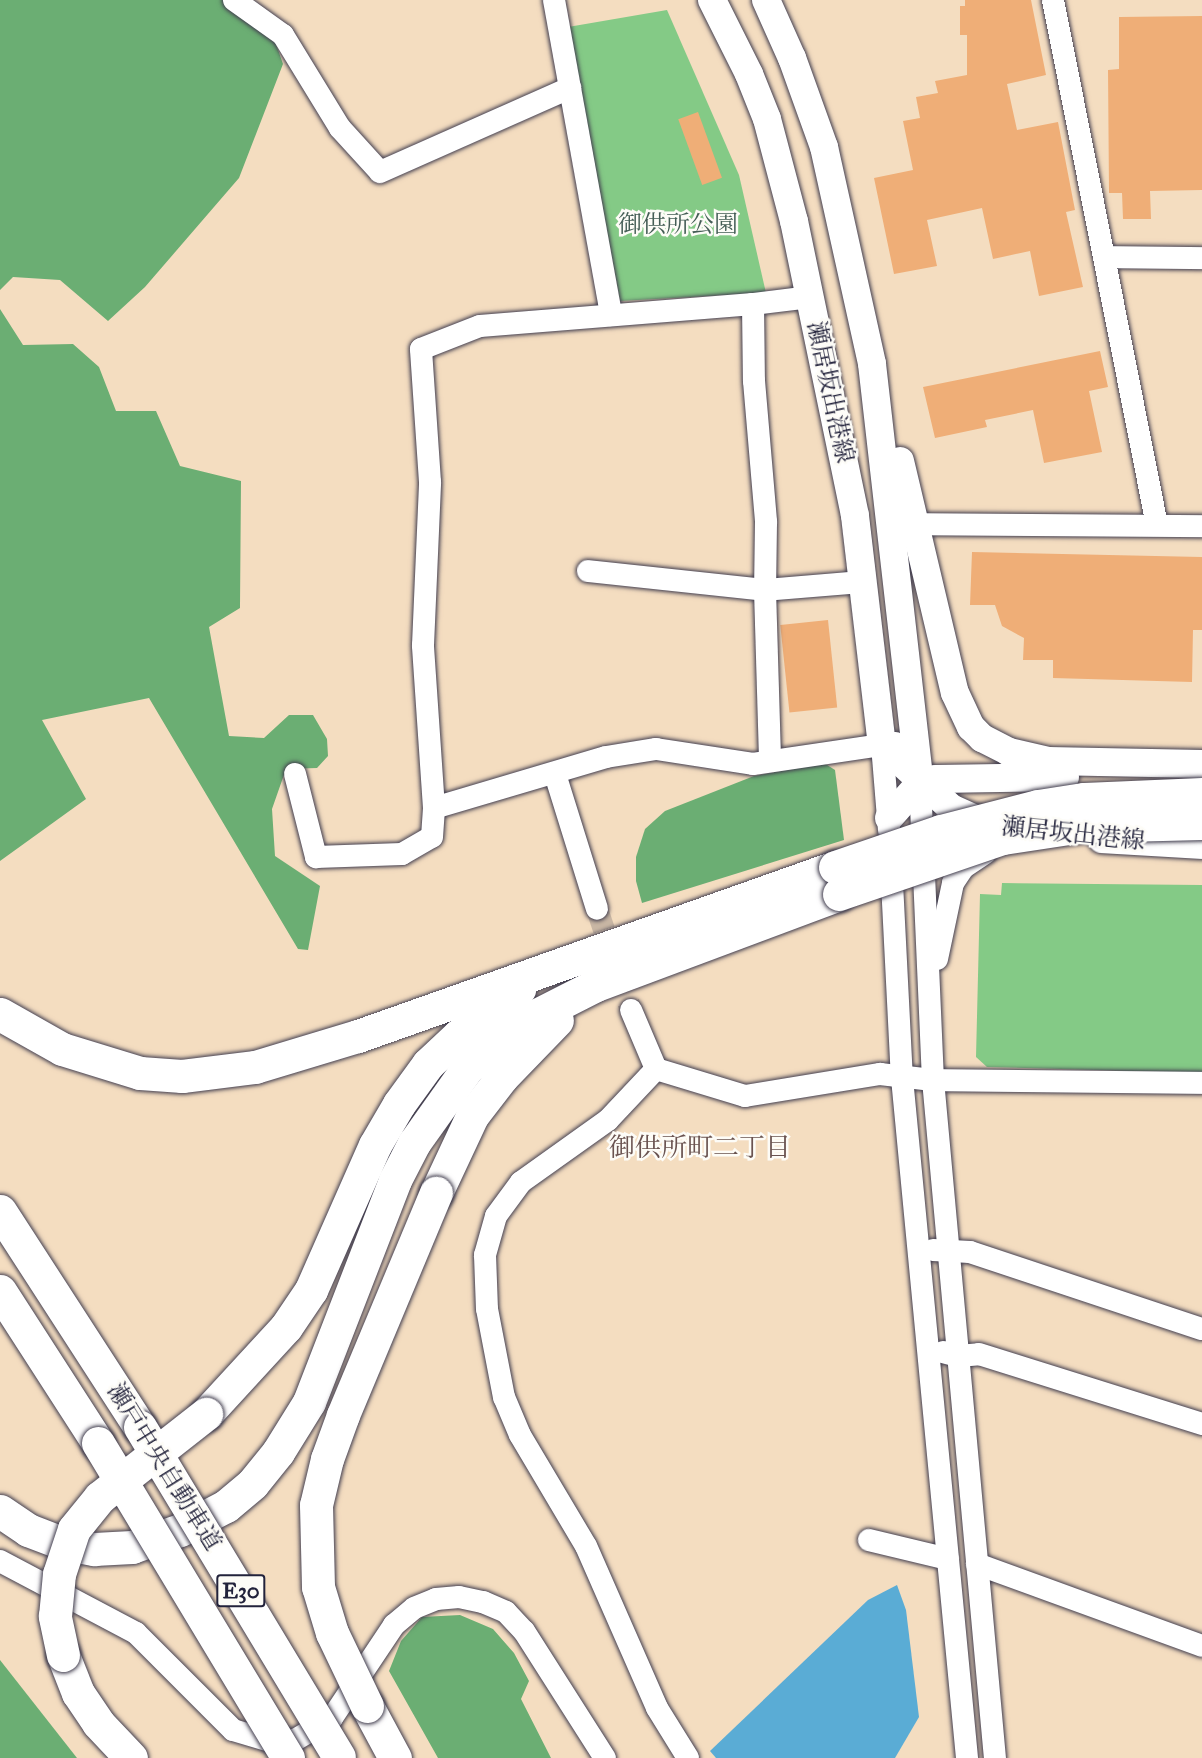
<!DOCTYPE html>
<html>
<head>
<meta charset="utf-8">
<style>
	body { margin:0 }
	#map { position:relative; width:1202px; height:1758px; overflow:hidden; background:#f4ddc0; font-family:"IM FELL Great Primer","Noto Serif JP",serif }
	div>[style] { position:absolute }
	.green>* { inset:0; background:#84ca86 }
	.forest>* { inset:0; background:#6bae73 }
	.water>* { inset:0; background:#5aacd5 }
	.building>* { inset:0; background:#efae77; transform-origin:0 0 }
	.minor-tunnel>* { height:22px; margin-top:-11px; transform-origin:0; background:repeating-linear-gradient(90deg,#cab8a5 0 22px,transparent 0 33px) }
	.roads { filter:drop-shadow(0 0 2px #423e4f) drop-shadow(0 0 2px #423e4f) }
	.minor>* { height:22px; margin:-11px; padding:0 11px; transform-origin:11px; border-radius:11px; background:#fff }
	.major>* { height:28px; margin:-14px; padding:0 14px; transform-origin:14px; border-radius:14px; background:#fff }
	.highway>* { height:33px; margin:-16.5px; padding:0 16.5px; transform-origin:16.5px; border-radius:16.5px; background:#fff }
	.bridges { filter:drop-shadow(0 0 2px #423e4f) drop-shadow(0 0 2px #423e4f) }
	.highway-bridge>* { height:33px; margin:-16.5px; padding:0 16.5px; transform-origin:16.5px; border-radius:16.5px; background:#fff }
	span { translate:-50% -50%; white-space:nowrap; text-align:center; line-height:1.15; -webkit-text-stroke:5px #fdfcf7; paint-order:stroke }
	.shield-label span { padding:2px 4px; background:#fdfcf7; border:2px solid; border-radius:4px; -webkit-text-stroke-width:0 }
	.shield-label { font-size:22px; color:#22223b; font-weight:700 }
	.park-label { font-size:24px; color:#445d55 }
	.street-label { font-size:24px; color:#22223b }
	.neighbourhood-label { font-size:26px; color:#6a5350 }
</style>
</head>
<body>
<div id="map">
	<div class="green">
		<div style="clip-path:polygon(667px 10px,739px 175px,766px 293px,620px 301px,568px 27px)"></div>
		<div style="clip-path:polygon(1002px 883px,1202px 885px,1202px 1073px,987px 1067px,976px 1057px,980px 894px,1001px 895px)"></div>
	</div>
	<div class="forest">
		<div style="clip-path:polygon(0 0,239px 0,269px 24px,283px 64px,239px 178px,145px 287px,108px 321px,60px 280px,13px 277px,0 290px)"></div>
		<div style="clip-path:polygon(0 309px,23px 345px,73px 344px,99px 367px,116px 411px,156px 411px,180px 466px,241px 481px,240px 608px,209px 627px,229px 736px,264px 738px,289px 715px,313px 715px,327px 739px,328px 756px,317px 768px,286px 769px,272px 809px,275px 856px,320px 886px,308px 950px,298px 949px,149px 698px,42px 720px,86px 799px,0 861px)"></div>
		<div style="clip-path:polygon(824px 763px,835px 770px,844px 840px,642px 903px,636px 881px,636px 857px,645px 829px,665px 811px,754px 776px)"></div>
		<div style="clip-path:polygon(460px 1615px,493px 1629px,514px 1653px,529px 1681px,521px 1699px,551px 1758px,438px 1758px,389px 1671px,401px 1641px,422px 1617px)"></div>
		<div style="clip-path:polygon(0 1660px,77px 1758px,0 1758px)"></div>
	</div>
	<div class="water">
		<div style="clip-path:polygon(897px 1585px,906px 1610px,919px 1717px,895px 1758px,716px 1758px,710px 1751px,868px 1600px)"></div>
	</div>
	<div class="building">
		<div style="clip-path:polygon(965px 0,1031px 0,1046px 75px,1007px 84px,1017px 130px,1058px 122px,1075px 210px,1066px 212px,1083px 287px,1039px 296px,1030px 251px,993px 259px,982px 208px,927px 220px,937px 266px,894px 274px,874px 178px,913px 170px,903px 121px,920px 118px,916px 97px,938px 93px,935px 81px,967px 75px,967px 35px,960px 35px,960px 6px,965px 6px)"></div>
		<div style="clip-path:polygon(1202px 16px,1202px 190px,1150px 191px,1151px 219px,1123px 219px,1122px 193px,1109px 193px,1108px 70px,1119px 69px,1119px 17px)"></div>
		<div style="left:698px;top:112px;width:70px;height:21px;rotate:70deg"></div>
		<div style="clip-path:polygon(1100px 351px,1108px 387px,1089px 391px,1102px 452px,1044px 463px,1033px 410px,985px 420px,987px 427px,935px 438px,923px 387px)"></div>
		<div style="clip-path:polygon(972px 552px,1202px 557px,1202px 630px,1193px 630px,1192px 682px,1053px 678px,1053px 660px,1023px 660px,1024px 638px,1002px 626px,995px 605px,970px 605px)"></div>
		<div style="left:828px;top:620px;width:88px;height:48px;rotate:84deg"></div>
	</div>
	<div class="minor-tunnel">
		<div style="left:597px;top:909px;width:107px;rotate:71.4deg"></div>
	</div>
	<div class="roads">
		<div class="minor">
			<div style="left:234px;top:0;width:60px;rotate:35.5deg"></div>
			<div style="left:283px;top:35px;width:109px;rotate:58.5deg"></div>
			<div style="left:340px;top:128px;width:59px;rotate:47.7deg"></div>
			<div style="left:380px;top:172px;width:208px;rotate:-23.9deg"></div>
			<div style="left:554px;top:0;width:320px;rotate:79.7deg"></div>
			<div style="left:1053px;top:0;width:535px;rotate:78.8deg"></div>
			<div style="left:1105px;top:257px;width:97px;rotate:0.6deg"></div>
			<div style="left:753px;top:304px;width:57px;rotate:-7deg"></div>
			<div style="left:898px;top:524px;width:304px;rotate:0.4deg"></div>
			<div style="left:588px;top:571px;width:178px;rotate:6.1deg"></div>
			<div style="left:765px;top:590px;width:171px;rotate:88.3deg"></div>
			<div style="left:882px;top:745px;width:85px;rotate:85.3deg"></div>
			<div style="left:295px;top:774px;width:86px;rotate:75.8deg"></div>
			<div style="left:316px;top:857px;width:86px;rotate:-2deg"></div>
			<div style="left:402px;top:854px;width:34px;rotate:-30deg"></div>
			<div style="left:432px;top:837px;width:29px;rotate:-86deg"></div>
			<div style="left:434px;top:808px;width:163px;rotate:-93.9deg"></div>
			<div style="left:423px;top:645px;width:163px;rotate:-87.5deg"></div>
			<div style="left:430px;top:482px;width:133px;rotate:-93.9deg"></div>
			<div style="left:421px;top:349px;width:63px;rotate:-21.3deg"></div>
			<div style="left:480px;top:326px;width:274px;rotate:-4.6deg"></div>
			<div style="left:753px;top:304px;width:77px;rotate:89.3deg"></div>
			<div style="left:754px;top:381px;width:142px;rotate:85.1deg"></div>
			<div style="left:766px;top:522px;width:68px;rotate:90.8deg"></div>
			<div style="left:765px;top:590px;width:98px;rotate:-4.7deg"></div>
			<div style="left:555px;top:774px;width:141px;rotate:72.7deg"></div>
			<div style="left:920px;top:783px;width:297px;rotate:87.5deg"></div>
			<div style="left:933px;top:1080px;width:681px;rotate:84.78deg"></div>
			<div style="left:434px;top:808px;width:179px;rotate:-16.5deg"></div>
			<div style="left:606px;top:757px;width:51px;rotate:-9.1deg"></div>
			<div style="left:656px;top:749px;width:98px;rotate:8.8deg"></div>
			<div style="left:753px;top:764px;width:144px;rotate:-8.4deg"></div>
			<div style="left:891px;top:863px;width:215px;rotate:87.1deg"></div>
			<div style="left:902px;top:1078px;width:683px;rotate:84.54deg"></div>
			<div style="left:937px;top:959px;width:78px;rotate:-78.1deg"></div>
			<div style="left:953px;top:883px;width:18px;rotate:-56deg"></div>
			<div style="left:963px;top:868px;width:27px;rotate:-34deg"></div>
			<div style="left:631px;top:1010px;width:64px;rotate:67deg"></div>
			<div style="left:656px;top:1069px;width:93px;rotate:16.9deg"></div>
			<div style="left:745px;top:1096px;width:137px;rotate:-9.3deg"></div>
			<div style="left:880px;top:1074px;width:53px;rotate:6.5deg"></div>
			<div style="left:933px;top:1080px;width:269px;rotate:0.6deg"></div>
			<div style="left:656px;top:1069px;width:70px;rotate:133.3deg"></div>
			<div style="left:608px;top:1120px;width:107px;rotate:144.5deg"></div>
			<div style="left:521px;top:1182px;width:42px;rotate:126.3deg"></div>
			<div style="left:496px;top:1216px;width:41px;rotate:105.8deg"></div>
			<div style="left:485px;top:1255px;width:54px;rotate:87.9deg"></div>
			<div style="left:487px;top:1309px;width:90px;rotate:79.1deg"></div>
			<div style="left:504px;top:1397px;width:41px;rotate:67.2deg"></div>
			<div style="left:520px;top:1435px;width:129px;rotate:59.3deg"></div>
			<div style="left:586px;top:1546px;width:177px;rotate:66.3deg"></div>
			<div style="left:657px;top:1708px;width:59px;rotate:58.2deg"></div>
			<div style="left:933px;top:1250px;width:37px;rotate:3deg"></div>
			<div style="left:970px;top:1252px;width:244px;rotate:18.4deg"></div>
			<div style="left:943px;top:1352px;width:16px;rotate:15deg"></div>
			<div style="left:958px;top:1356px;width:21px;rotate:-5deg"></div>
			<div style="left:979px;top:1354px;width:234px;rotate:17.4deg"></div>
			<div style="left:869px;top:1540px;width:81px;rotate:13.5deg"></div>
			<div style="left:0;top:1561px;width:154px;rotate:27.9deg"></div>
			<div style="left:136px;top:1633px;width:137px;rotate:45deg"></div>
			<div style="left:233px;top:1730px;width:43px;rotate:16.3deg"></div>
			<div style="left:274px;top:1742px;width:21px;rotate:-5deg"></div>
			<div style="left:295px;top:1740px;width:43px;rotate:-30.7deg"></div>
			<div style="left:332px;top:1718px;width:112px;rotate:-56.3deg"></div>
			<div style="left:394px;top:1625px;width:26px;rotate:-40deg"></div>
			<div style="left:414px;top:1608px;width:24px;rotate:-22deg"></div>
			<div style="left:436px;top:1599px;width:23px;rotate:-5deg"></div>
			<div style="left:459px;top:1597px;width:25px;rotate:12deg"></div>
			<div style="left:483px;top:1602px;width:25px;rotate:23deg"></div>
			<div style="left:506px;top:1612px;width:26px;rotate:47deg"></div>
			<div style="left:524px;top:1631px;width:151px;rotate:57.5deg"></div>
			<div style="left:977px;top:1564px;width:239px;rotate:20deg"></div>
		</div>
		<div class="major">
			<div style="left:712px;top:0;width:83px;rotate:63.4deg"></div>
			<div style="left:749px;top:74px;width:48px;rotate:68.2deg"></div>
			<div style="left:767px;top:119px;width:106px;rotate:75.2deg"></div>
			<div style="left:794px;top:221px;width:301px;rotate:78.3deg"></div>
			<div style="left:855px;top:516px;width:231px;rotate:83.3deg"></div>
			<div style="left:882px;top:745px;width:93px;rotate:42.4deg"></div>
			<div style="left:951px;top:808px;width:44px;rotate:24.2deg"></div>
			<div style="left:766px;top:0;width:64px;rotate:65.9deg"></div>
			<div style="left:792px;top:58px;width:95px;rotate:70.2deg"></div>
			<div style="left:824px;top:147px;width:222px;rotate:77.5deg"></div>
			<div style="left:872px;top:364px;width:422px;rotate:83.5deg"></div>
			<div style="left:900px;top:461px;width:238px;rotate:76.7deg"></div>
			<div style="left:955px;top:693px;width:38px;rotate:65deg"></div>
			<div style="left:971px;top:727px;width:16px;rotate:45deg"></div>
			<div style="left:982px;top:738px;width:30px;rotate:27deg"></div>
			<div style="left:1009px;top:752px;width:40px;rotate:13deg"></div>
			<div style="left:1048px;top:761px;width:154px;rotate:1.1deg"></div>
			<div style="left:889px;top:818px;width:47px;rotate:-48.5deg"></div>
			<div style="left:920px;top:783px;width:16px;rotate:-14deg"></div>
			<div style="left:936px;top:779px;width:129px;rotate:-0.9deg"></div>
			<div style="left:1102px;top:839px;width:100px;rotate:3.4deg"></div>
		</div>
		<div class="highway">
			<div style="left:0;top:1014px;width:71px;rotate:29.4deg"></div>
			<div style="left:62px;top:1049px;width:82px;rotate:17.1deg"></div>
			<div style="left:140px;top:1073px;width:42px;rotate:4.1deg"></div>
			<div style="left:182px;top:1076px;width:74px;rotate:-7deg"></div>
			<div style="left:255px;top:1067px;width:108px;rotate:-16.8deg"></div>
			<div style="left:358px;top:1036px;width:506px;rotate:-19.51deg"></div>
			<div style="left:436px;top:1193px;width:85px;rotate:-64.9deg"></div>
			<div style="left:472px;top:1116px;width:49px;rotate:-52.4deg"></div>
			<div style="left:502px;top:1077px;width:79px;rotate:-46deg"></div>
			<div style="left:0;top:1211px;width:257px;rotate:57.1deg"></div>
			<div style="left:0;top:1291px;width:181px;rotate:57.2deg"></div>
			<div style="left:206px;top:1414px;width:118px;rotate:-47.4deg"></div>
			<div style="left:286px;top:1327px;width:45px;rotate:-56deg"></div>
			<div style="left:311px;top:1290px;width:158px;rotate:-66.2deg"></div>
			<div style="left:375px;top:1145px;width:48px;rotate:-59.7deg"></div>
			<div style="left:399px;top:1104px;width:49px;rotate:-54.1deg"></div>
			<div style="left:428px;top:1064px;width:42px;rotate:-43.1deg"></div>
			<div style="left:459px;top:1035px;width:76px;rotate:-37.5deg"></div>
			<div style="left:0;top:1511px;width:34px;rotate:34deg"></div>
			<div style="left:28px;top:1530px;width:36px;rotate:21deg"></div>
			<div style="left:62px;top:1543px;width:33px;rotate:11deg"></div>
			<div style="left:94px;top:1549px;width:38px;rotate:-3deg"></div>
			<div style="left:132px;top:1547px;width:51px;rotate:-19.5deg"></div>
			<div style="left:180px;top:1530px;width:52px;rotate:-27.6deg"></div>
			<div style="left:226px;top:1506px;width:35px;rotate:-40deg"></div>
			<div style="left:253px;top:1483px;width:40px;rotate:-51deg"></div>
			<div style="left:278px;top:1452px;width:59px;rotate:-58.2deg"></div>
			<div style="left:309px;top:1402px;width:238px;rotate:-68.8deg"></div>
			<div style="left:395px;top:1180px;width:42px;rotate:-62.8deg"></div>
			<div style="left:414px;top:1143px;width:93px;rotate:-54.6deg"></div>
			<div style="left:468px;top:1067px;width:78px;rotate:-38.2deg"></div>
			<div style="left:529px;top:1019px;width:75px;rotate:-26.9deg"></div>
			<div style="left:596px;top:985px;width:259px;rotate:-20.5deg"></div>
			<div style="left:63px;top:1655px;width:41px;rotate:68.5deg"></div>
			<div style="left:78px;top:1693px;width:36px;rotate:56deg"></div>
			<div style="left:98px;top:1723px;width:48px;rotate:46.7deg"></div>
			<div style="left:367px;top:1706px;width:59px;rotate:61.7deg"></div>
		</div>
	</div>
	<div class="bridges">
		<div class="highway-bridge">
			<div style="left:835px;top:867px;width:112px;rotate:-18.8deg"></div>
			<div style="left:941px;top:831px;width:100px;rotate:-14.5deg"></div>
			<div style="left:1038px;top:806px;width:47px;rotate:-8.7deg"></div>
			<div style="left:1084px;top:799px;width:118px;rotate:-2.4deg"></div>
			<div style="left:839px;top:894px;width:173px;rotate:-18.9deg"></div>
			<div style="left:1003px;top:838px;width:80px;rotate:-8.6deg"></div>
			<div style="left:1082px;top:826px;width:120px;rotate:-1.4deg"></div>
			<div style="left:140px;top:1427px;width:385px;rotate:58.9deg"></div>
			<div style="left:98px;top:1443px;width:368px;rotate:58.9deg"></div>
			<div style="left:63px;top:1655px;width:40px;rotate:-102deg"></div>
			<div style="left:55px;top:1616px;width:42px;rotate:-84.6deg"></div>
			<div style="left:59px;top:1574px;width:47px;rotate:-71.6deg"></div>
			<div style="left:74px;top:1529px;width:41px;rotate:-50.9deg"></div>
			<div style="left:100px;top:1497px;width:135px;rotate:-38.1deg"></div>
			<div style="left:367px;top:1706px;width:81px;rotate:-115.6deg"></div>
			<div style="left:332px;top:1633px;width:48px;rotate:-106.9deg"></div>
			<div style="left:318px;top:1587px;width:82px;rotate:-91.4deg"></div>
			<div style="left:316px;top:1505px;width:47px;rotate:-76.6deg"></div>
			<div style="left:327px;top:1459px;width:47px;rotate:-70deg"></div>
			<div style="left:343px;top:1415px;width:241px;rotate:-67.3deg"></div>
		</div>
	</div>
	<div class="shield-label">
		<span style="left:241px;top:1591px">E30</span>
	</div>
	<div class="park-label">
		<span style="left:678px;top:225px">御供所公園</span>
	</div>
	<div class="street-label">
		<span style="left:830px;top:392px;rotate:78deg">瀬居坂出港線</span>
		<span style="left:1073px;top:834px;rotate:6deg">瀬居坂出港線</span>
		<span style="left:164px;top:1467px;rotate:58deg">瀬戸中央自動車道</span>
	</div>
	<div class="neighbourhood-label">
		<span style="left:700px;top:1148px">御供所町二丁目</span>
	</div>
</div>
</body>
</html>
